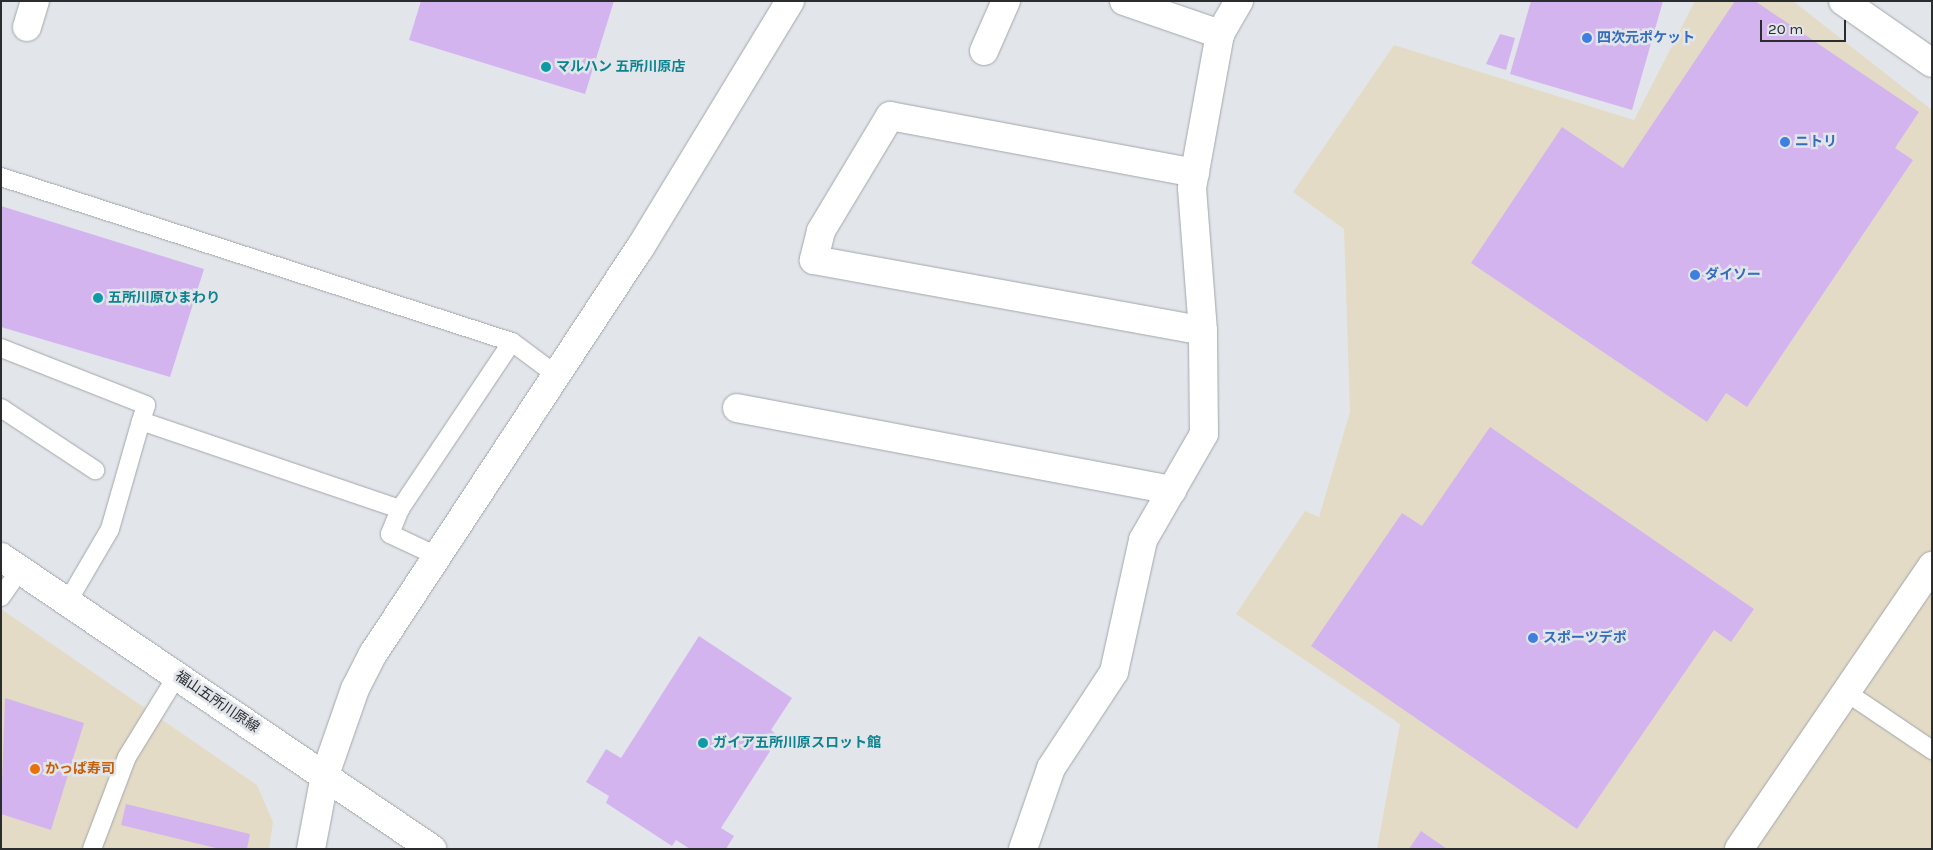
<!DOCTYPE html>
<html>
<head>
<meta charset="utf-8">
<style>
	body { margin:0 }
	#map { position:relative; width:1933px; height:850px; overflow:hidden; background:#e2e6eb; font-family:Karla,"Noto Sans JP",sans-serif }
	div>[style] { position:absolute }
	.commercial>* { inset:0; background:#e4dbc6 }
	.building>* { inset:0; background:#d3b4ef }
	.roads { filter:drop-shadow(0 0 1px #a2a6aa) drop-shadow(0 0 1px #a2a6aa) }
	.service>* { height:18px; margin:-9px; padding:0 9px; transform-origin:9px; border-radius:9px; background:#fff }
	.minor>* { height:28px; margin:-14px; padding:0 14px; transform-origin:14px; border-radius:14px; background:#fff }
	.tertiary>* { height:28px; margin:-14px; padding:0 14px; transform-origin:14px; border-radius:14px; background:#fff }
	.secondary>* { height:28px; margin:-14px; padding:0 14px; transform-origin:14px; border-radius:14px; background:#fff }
	.dots>* { width:14px; height:14px; translate:-50% -50%; box-sizing:border-box; border:2px solid #e2e6eb; border-radius:50% }
	span { translate:-50% -50%; white-space:nowrap; text-align:center; line-height:1.15; -webkit-text-stroke:5px #e2e6eb; paint-order:stroke }
	.shop-label { font-size:14px; color:#366cbe; font-weight:700 }
	.left { translate:0 -50%; text-align:left }
	.culture-label { font-size:14px; color:#0d838f; font-weight:700 }
	.street-label { font-size:14px; color:#2a2c2e }
	.food-label { font-size:14px; color:#c56008; font-weight:700 }
	.frame { position:absolute; inset:0; border:2px solid #2a2c2e; pointer-events:none }
	.scale { position:absolute; left:1760px; top:20px; width:86px; height:22px; box-sizing:border-box; border:2px solid #2a2c2e; border-top:0; padding-left:6px; font-size:15px; line-height:18px; white-space:nowrap; color:#2a2c2e; -webkit-text-stroke:4px #e2e6eb; paint-order:stroke }
</style>
</head>
<body>
<div id="map">
	<div class="commercial">
		<div style="clip-path:polygon(1695px 1px,1793px 1px,1932px 110px,1932px 849px,1377px 849px,1400px 724px,1236px 614px,1305px 511px,1319px 517px,1350px 412px,1344px 229px,1293px 192px,1394px 45px,1634px 120px)"></div>
		<div style="clip-path:polygon(1px 609px,257px 785px,273px 822px,269px 849px,1px 849px)"></div>
	</div>
	<div class="building">
		<div style="clip-path:polygon(421px 1px,614px 1px,585px 94px,409px 40px)"></div>
		<div style="clip-path:polygon(1531px 1px,1663px 1px,1632px 110px,1510px 74px)"></div>
		<div style="clip-path:polygon(1735px 1px,1755px 1px,1919px 112px,1895px 148px,1913px 160px,1747px 407px,1726px 393px,1707px 422px,1471px 263px,1562px 127px,1623px 168px)"></div>
		<div style="clip-path:polygon(1500px 34px,1515px 38px,1506px 70px,1486px 64px)"></div>
		<div style="clip-path:polygon(1px 206px,204px 269px,170px 377px,1px 327px)"></div>
		<div style="clip-path:polygon(1490px 427px,1754px 609px,1731px 642px,1714px 630px,1577px 829px,1311px 646px,1402px 513px,1422px 526px)"></div>
		<div style="clip-path:polygon(699px 636px,792px 698px,771px 730px,779px 737px,721px 828px,734px 836px,726px 849px,690px 849px,676px 840px,672px 846px,606px 803px,609px 796px,586px 782px,606px 749px,621px 758px)"></div>
		<div style="clip-path:polygon(5px 698px,84px 723px,51px 830px,1px 814px)"></div>
		<div style="clip-path:polygon(126px 804px,250px 834px,247px 849px,220px 849px,121px 825px)"></div>
		<div style="clip-path:polygon(1421px 831px,1447px 849px,1409px 849px)"></div>
	</div>
	<div class="roads">
		<div class="service">
			<div style="left:1px;top:177px;width:537px;rotate:17.9deg"></div>
			<div style="left:1px;top:348px;width:156px;rotate:21.5deg"></div>
			<div style="left:146px;top:405px;width:17px;rotate:107deg"></div>
			<div style="left:1px;top:408px;width:113px;rotate:33.4deg"></div>
			<div style="left:400px;top:509px;width:201px;rotate:-56.2deg"></div>
			<div style="left:512px;top:342px;width:54px;rotate:36.7deg"></div>
			<div style="left:1px;top:597px;width:33px;rotate:-55deg"></div>
			<div style="left:68px;top:601px;width:83px;rotate:-59.7deg"></div>
			<div style="left:110px;top:529px;width:112px;rotate:-74deg"></div>
			<div style="left:141px;top:421px;width:274px;rotate:18.8deg"></div>
			<div style="left:400px;top:509px;width:27px;rotate:112deg"></div>
			<div style="left:390px;top:534px;width:52px;rotate:25.1deg"></div>
			<div style="left:1846px;top:692px;width:104px;rotate:34deg"></div>
			<div style="left:92px;top:849px;width:98px;rotate:-69.2deg"></div>
			<div style="left:127px;top:757px;width:97px;rotate:-58.4deg"></div>
		</div>
		<div class="minor">
			<div style="left:1124px;top:1px;width:102px;rotate:19deg"></div>
			<div style="left:27px;top:27px;width:27px;rotate:-73deg"></div>
			<div style="left:984px;top:51px;width:55px;rotate:-66.3deg"></div>
			<div style="left:1195px;top:173px;width:310px;rotate:-169.4deg"></div>
			<div style="left:890px;top:116px;width:134px;rotate:121deg"></div>
			<div style="left:821px;top:231px;width:30px;rotate:104deg"></div>
			<div style="left:814px;top:260px;width:395px;rotate:10.3deg"></div>
			<div style="left:737px;top:408px;width:443px;rotate:10.7deg"></div>
			<div style="left:1023px;top:849px;width:86px;rotate:-70.9deg"></div>
			<div style="left:1051px;top:768px;width:115px;rotate:-56.7deg"></div>
			<div style="left:1114px;top:672px;width:135px;rotate:-77.6deg"></div>
			<div style="left:1143px;top:540px;width:122px;rotate:-60.1deg"></div>
			<div style="left:1204px;top:434px;width:103px;rotate:-90.6deg"></div>
			<div style="left:1203px;top:331px;width:143px;rotate:-94.4deg"></div>
			<div style="left:1192px;top:188px;width:157px;rotate:-79.7deg"></div>
			<div style="left:1220px;top:34px;width:38px;rotate:-60deg"></div>
		</div>
		<div class="tertiary">
			<div style="left:1843px;top:1px;width:108px;rotate:34.9deg"></div>
			<div style="left:311px;top:849px;width:75px;rotate:-79.3deg"></div>
			<div style="left:325px;top:775px;width:91px;rotate:-70.8deg"></div>
			<div style="left:355px;top:689px;width:39px;rotate:-63deg"></div>
			<div style="left:373px;top:654px;width:486px;rotate:-56.7deg"></div>
			<div style="left:640px;top:248px;width:289px;rotate:-58.7deg"></div>
			<div style="left:1739px;top:849px;width:343px;rotate:-55.7deg"></div>
		</div>
		<div class="secondary">
			<div style="left:1px;top:557px;width:521px;rotate:34.12deg"></div>
		</div>
	</div>
	<div class="dots">
		<div style="left:1587px;top:38px;background:#3f7fe0"></div>
		<div style="left:546px;top:67px;background:#0f9aa8"></div>
		<div style="left:1785px;top:142px;background:#3f7fe0"></div>
		<div style="left:1695px;top:275px;background:#3f7fe0"></div>
		<div style="left:98px;top:298px;background:#0f9aa8"></div>
		<div style="left:1533px;top:638px;background:#3f7fe0"></div>
		<div style="left:703px;top:743px;background:#0f9aa8"></div>
		<div style="left:35px;top:769px;background:#e8710a"></div>
	</div>
	<div class="shop-label">
		<span class="left" style="left:1597px;top:38px">四次元ポケット</span>
		<span class="left" style="left:1795px;top:142px">ニトリ</span>
		<span class="left" style="left:1705px;top:275px">ダイソー</span>
		<span class="left" style="left:1543px;top:638px">スポーツデポ</span>
	</div>
	<div class="culture-label">
		<span class="left" style="left:556px;top:67px">マルハン 五所川原店</span>
		<span class="left" style="left:108px;top:298px">五所川原ひまわり</span>
		<span class="left" style="left:713px;top:743px">ガイア五所川原スロット館</span>
	</div>
	<div class="street-label">
		<span style="left:217px;top:702px;rotate:34deg">福山五所川原線</span>
	</div>
	<div class="food-label">
		<span class="left" style="left:45px;top:769px">かっぱ寿司</span>
	</div>
	<div class="frame"></div>
	<div class="scale">20 m</div>
</div>
</body>
</html>
